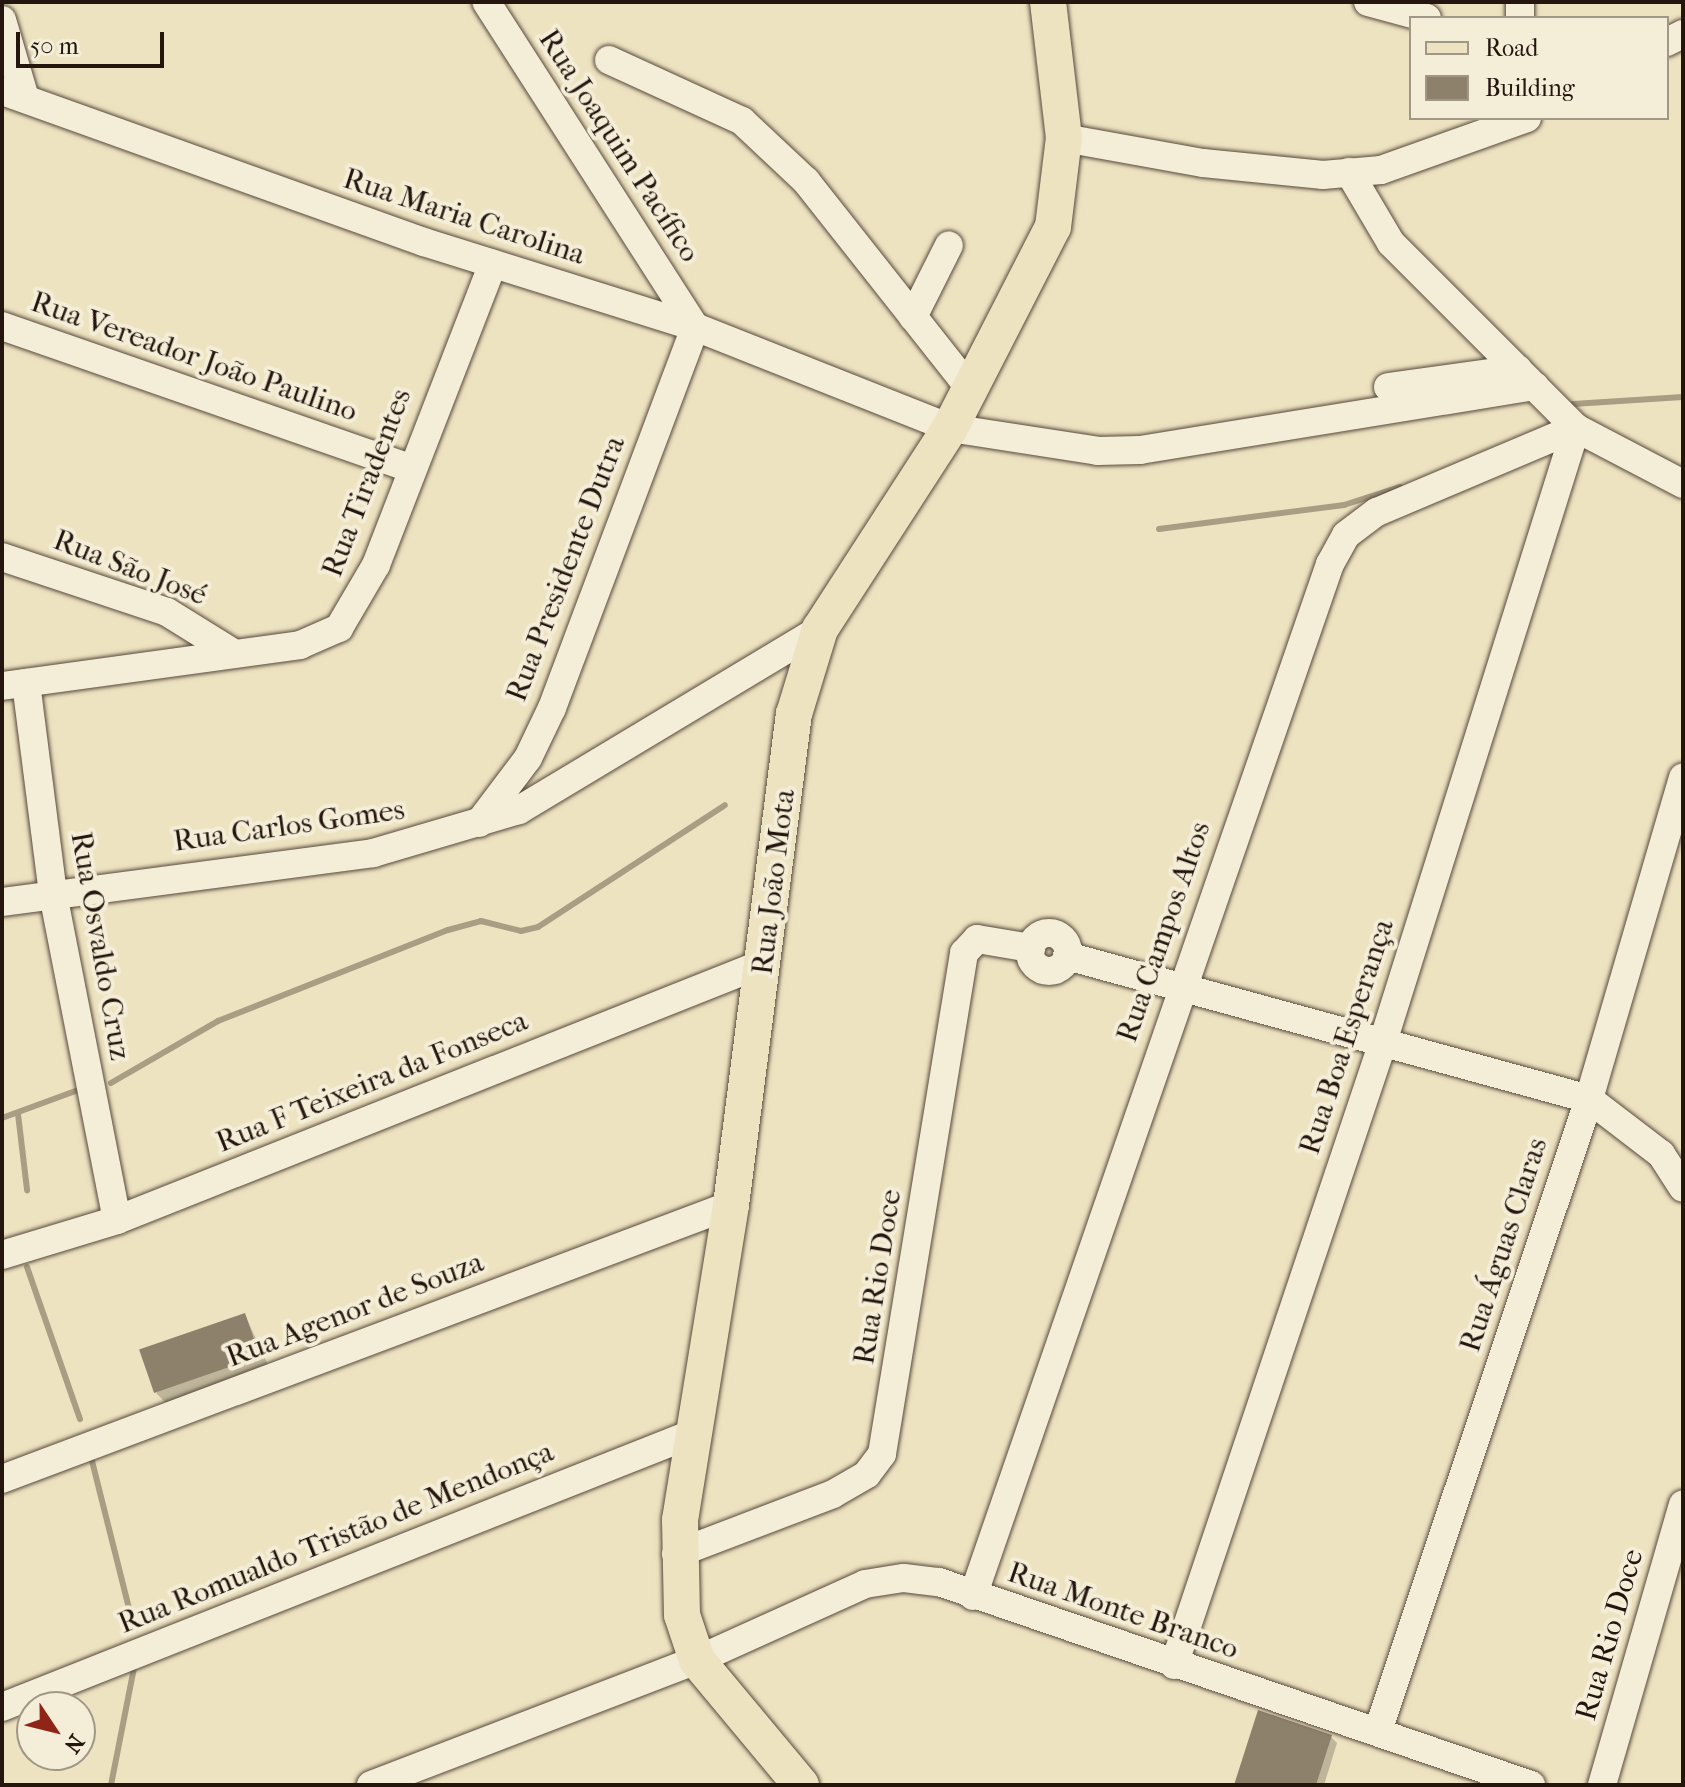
<!DOCTYPE html>
<html>
<head>
<meta charset="utf-8">
<style>
	body { margin:0 }
	#map { position:relative; width:1685px; height:1787px; overflow:hidden; background:#eee3c1; font-family:"IM FELL French Canon",serif }
	div>[style] { position:absolute }
	.shadow>* { inset:0; background:#0003 }
	.stream>* { height:6px; margin:-3px; padding:0 3px; transform-origin:3px; border-radius:3px; background:#a99d84 }
	.building>* { inset:0; background:#8d816c; transform-origin:0 0 }
	.roads { filter:drop-shadow(0 0 2px #56493c) drop-shadow(0 0 2px #56493c) }
	.minor>* { height:28px; margin:-14px; padding:0 14px; transform-origin:14px; border-radius:14px; background:#f4edd7 }
	.minor>.ring { margin:-14px; padding:0; box-sizing:content-box; background:none; border:28px solid #f4edd7; border-radius:50% }
	.major>* { height:36px; margin:-18px; padding:0 18px; transform-origin:18px; border-radius:18px; background:#eee3c1 }
	span { translate:-50% -50%; white-space:nowrap; text-align:center; line-height:1.15; -webkit-text-stroke:8px #f4edd7; paint-order:stroke }
	.street-label { font-size:30px; color:#24160f }
	.frame { position:absolute; inset:0; border:4px solid #24160f; pointer-events:none }
	.legend { position:absolute; left:1409px; top:16px; width:260px; height:104px; box-sizing:border-box; background:#f4edd7; border:2px solid #a19787; margin:0; padding:10px 14px; list-style:none; font-size:24px; color:#24160f }
	.legend li { display:flex; align-items:center; gap:16px; height:40px }
	.legend b { width:40px; border:2px solid #a19787 }
	.north { position:absolute; left:16px; top:1691px; width:80px; height:80px; box-sizing:border-box; background:#f4edd7; border:2px solid #a19787; border-radius:50%; rotate:125deg; font-size:22px; font-weight:700; line-height:32px; text-align:center; color:#24160f }
	.north::after { content:''; display:block; margin:auto; width:28px; height:36px; background:#8f2418; clip-path:polygon(50% 0,100% 100%,50% 72%,0 100%) }
	.scale { position:absolute; left:16px; top:32px; width:148px; height:36px; box-sizing:border-box; border:4px solid #24160f; border-top:0; padding-left:10px; font-size:24px; line-height:28px; white-space:nowrap; color:#24160f; -webkit-text-stroke:6px #f4edd7; paint-order:stroke }
</style>
</head>
<body>
<div id="map">
	<div class="shadow">
		<div style="clip-path:polygon(245px 1315px,269px 1367px,166px 1403px,156px 1393px)"></div>
		<div style="clip-path:polygon(1331px 1737px,1337px 1743px,1324px 1785px,1236px 1785px)"></div>
	</div>
	<div class="stream">
		<div style="left:1573px;top:404px;width:110px;rotate:-3.6deg"></div>
		<div style="left:1159px;top:529px;width:187px;rotate:-7.4deg"></div>
		<div style="left:1344px;top:505px;width:59px;rotate:-17.8deg"></div>
		<div style="left:111px;top:1083px;width:124px;rotate:-30.1deg"></div>
		<div style="left:218px;top:1021px;width:247px;rotate:-21.6deg"></div>
		<div style="left:448px;top:930px;width:34px;rotate:-15deg"></div>
		<div style="left:481px;top:921px;width:41px;rotate:14deg"></div>
		<div style="left:521px;top:931px;width:17px;rotate:-13deg"></div>
		<div style="left:538px;top:927px;width:223px;rotate:-33.1deg"></div>
		<div style="left:18px;top:1114px;width:77px;rotate:83.2deg"></div>
		<div style="left:2px;top:1118px;width:84px;rotate:-20.2deg"></div>
		<div style="left:27px;top:1267px;width:161px;rotate:70.8deg"></div>
		<div style="left:91px;top:1457px;width:172px;rotate:75.9deg"></div>
		<div style="left:111px;top:1785px;width:119px;rotate:-78.9deg"></div>
	</div>
	<div class="building">
		<div style="left:245px;top:1313px;width:46px;height:112px;rotate:71deg"></div>
		<div style="clip-path:polygon(1258px 1710px,1332px 1735px,1316px 1785px,1234px 1785px)"></div>
	</div>
	<div class="roads">
		<div class="minor">
			<div style="left:1368px;top:2px;width:61px;rotate:15.2deg"></div>
			<div style="left:1520px;top:18px;width:16px;rotate:-90deg"></div>
			<div style="left:2px;top:20px;width:81px;rotate:73.6deg"></div>
			<div style="left:1667px;top:42px;width:18px;rotate:-27deg"></div>
			<div style="left:609px;top:60px;width:146px;rotate:24.6deg"></div>
			<div style="left:742px;top:121px;width:88px;rotate:43.2deg"></div>
			<div style="left:806px;top:181px;width:265px;rotate:51.7deg"></div>
			<div style="left:2px;top:91px;width:448px;rotate:19.7deg"></div>
			<div style="left:424px;top:242px;width:284px;rotate:17.4deg"></div>
			<div style="left:695px;top:327px;width:274px;rotate:21.6deg"></div>
			<div style="left:950px;top:428px;width:150px;rotate:8.8deg"></div>
			<div style="left:1098px;top:451px;width:42px;rotate:-1.4deg"></div>
			<div style="left:1140px;top:450px;width:400px;rotate:-9.2deg"></div>
			<div style="left:1064px;top:138px;width:141px;rotate:10.2deg"></div>
			<div style="left:1203px;top:163px;width:121px;rotate:5.7deg"></div>
			<div style="left:1323px;top:175px;width:58px;rotate:-4.9deg"></div>
			<div style="left:1381px;top:170px;width:155px;rotate:-19.6deg"></div>
			<div style="left:1349px;top:172px;width:82px;rotate:59.4deg"></div>
			<div style="left:1391px;top:243px;width:262px;rotate:45deg"></div>
			<div style="left:1576px;top:428px;width:121px;rotate:27.6deg"></div>
			<div style="left:913px;top:317px;width:80px;rotate:-63.4deg"></div>
			<div style="left:2px;top:326px;width:430px;rotate:19.2deg"></div>
			<div style="left:1388px;top:387px;width:131px;rotate:-7.9deg"></div>
			<div style="left:2px;top:557px;width:174px;rotate:18.4deg"></div>
			<div style="left:167px;top:612px;width:74px;rotate:31.8deg"></div>
			<div style="left:26px;top:683px;width:213px;rotate:82.7deg"></div>
			<div style="left:53px;top:894px;width:332px;rotate:78.9deg"></div>
			<div style="left:2px;top:686px;width:301px;rotate:-7.8deg"></div>
			<div style="left:300px;top:645px;width:43px;rotate:-23.6deg"></div>
			<div style="left:339px;top:628px;width:73px;rotate:-59.6deg"></div>
			<div style="left:376px;top:565px;width:323px;rotate:-68.8deg"></div>
			<div style="left:479px;top:823px;width:81px;rotate:-53deg"></div>
			<div style="left:528px;top:758px;width:55px;rotate:-64.4deg"></div>
			<div style="left:552px;top:708px;width:407px;rotate:-69.4deg"></div>
			<div style="left:695px;top:327px;width:386px;rotate:-122.7deg"></div>
			<div style="left:2px;top:902px;width:374px;rotate:-7.5deg"></div>
			<div style="left:373px;top:853px;width:152px;rotate:-16.4deg"></div>
			<div style="left:519px;top:810px;width:351px;rotate:-31deg"></div>
			<div class="ring" style="left:1030px;top:933px;width:10px;height:10px"></div>
			<div style="left:1067px;top:956px;width:541px;rotate:15.32deg"></div>
			<div style="left:1589px;top:1099px;width:91px;rotate:37.4deg"></div>
			<div style="left:1661px;top:1154px;width:40px;rotate:57.1deg"></div>
			<div style="left:2px;top:1255px;width:120px;rotate:-16.9deg"></div>
			<div style="left:117px;top:1220px;width:696px;rotate:-21.66deg"></div>
			<div style="left:2px;top:1479px;width:779px;rotate:-20.6deg"></div>
			<div style="left:676px;top:1554px;width:168px;rotate:-20.9deg"></div>
			<div style="left:833px;top:1494px;width:39px;rotate:-30deg"></div>
			<div style="left:867px;top:1474px;width:25px;rotate:-53deg"></div>
			<div style="left:882px;top:1454px;width:508px;rotate:-80.7deg"></div>
			<div style="left:964px;top:953px;width:19px;rotate:-47deg"></div>
			<div style="left:977px;top:939px;width:55px;rotate:9.5deg"></div>
			<div style="left:973px;top:1596px;width:1092px;rotate:-70.92deg"></div>
			<div style="left:1330px;top:564px;width:33px;rotate:-61deg"></div>
			<div style="left:1346px;top:535px;width:39px;rotate:-37deg"></div>
			<div style="left:1377px;top:512px;width:216px;rotate:-22.9deg"></div>
			<div style="left:1174px;top:1665px;width:654px;rotate:-71.45deg"></div>
			<div style="left:1382px;top:1045px;width:647px;rotate:-72.55deg"></div>
			<div style="left:2px;top:1707px;width:744px;rotate:-21.6deg"></div>
			<div style="left:1378px;top:1731px;width:666px;rotate:-71.54deg"></div>
			<div style="left:1589px;top:1099px;width:335px;rotate:-73.7deg"></div>
			<div style="left:371px;top:1785px;width:349px;rotate:-21deg"></div>
			<div style="left:697px;top:1660px;width:184px;rotate:-24.3deg"></div>
			<div style="left:865px;top:1584px;width:39px;rotate:-9deg"></div>
			<div style="left:904px;top:1578px;width:35px;rotate:7deg"></div>
			<div style="left:939px;top:1582px;width:626px;rotate:18.93deg"></div>
			<div style="left:1602px;top:1785px;width:292px;rotate:-73.9deg"></div>
		</div>
		<div class="major">
			<div style="left:801px;top:1785px;width:163px;rotate:-129.8deg"></div>
			<div style="left:697px;top:1660px;width:47px;rotate:-108.4deg"></div>
			<div style="left:682px;top:1615px;width:95px;rotate:-91.2deg"></div>
			<div style="left:680px;top:1520px;width:319px;rotate:-80.8deg"></div>
			<div style="left:731px;top:1205px;width:495px;rotate:-82.7deg"></div>
			<div style="left:794px;top:714px;width:89px;rotate:-73deg"></div>
			<div style="left:820px;top:629px;width:239px;rotate:-57.1deg"></div>
			<div style="left:950px;top:428px;width:226px;rotate:-62.9deg"></div>
			<div style="left:1053px;top:227px;width:90px;rotate:-83deg"></div>
			<div style="left:1064px;top:138px;width:137px;rotate:-96.7deg"></div>
		</div>
	</div>
	<div class="street-label">
		<span style="left:619px;top:146px;rotate:57deg">Rua Joaquim Pacífico</span>
		<span style="left:464px;top:217px;rotate:18deg">Rua Maria Carolina</span>
		<span style="left:194px;top:357px;rotate:19deg">Rua Vereador João Paulino</span>
		<span style="left:367px;top:483px;rotate:-69deg">Rua Tiradentes</span>
		<span style="left:130px;top:568px;rotate:21deg">Rua São José</span>
		<span style="left:566px;top:569px;rotate:-69deg">Rua Presidente Dutra</span>
		<span style="left:289px;top:826px;rotate:-8deg">Rua Carlos Gomes</span>
		<span style="left:774px;top:882px;rotate:-83deg">Rua João Mota</span>
		<span style="left:1164px;top:932px;rotate:-71deg">Rua Campos Altos</span>
		<span style="left:100px;top:946px;rotate:80deg">Rua Osvaldo Cruz</span>
		<span style="left:1347px;top:1037px;rotate:-72deg">Rua Boa Esperança</span>
		<span style="left:372px;top:1082px;rotate:-22deg">Rua F Teixeira da Fonseca</span>
		<span style="left:1504px;top:1245px;rotate:-72deg">Rua Águas Claras</span>
		<span style="left:878px;top:1277px;rotate:-81deg">Rua Rio Doce</span>
		<span style="left:355px;top:1310px;rotate:-21deg">Rua Agenor de Souza</span>
		<span style="left:336px;top:1538px;rotate:-22deg">Rua Romualdo Tristão de Mendonça</span>
		<span style="left:1123px;top:1611px;rotate:19deg">Rua Monte Branco</span>
		<span style="left:1610px;top:1635px;rotate:-74deg">Rua Rio Doce</span>
	</div>
	<div class="frame"></div>
	<ul class="legend">
	<li><b style="height:10px;background:#eee3c1"></b>Road</li>
	<li><b style="height:22px;background:#8d816c"></b>Building</li>
	</ul>
	<div class="north">N</div>
	<div class="scale">50 m</div>
</div>
</body>
</html>
